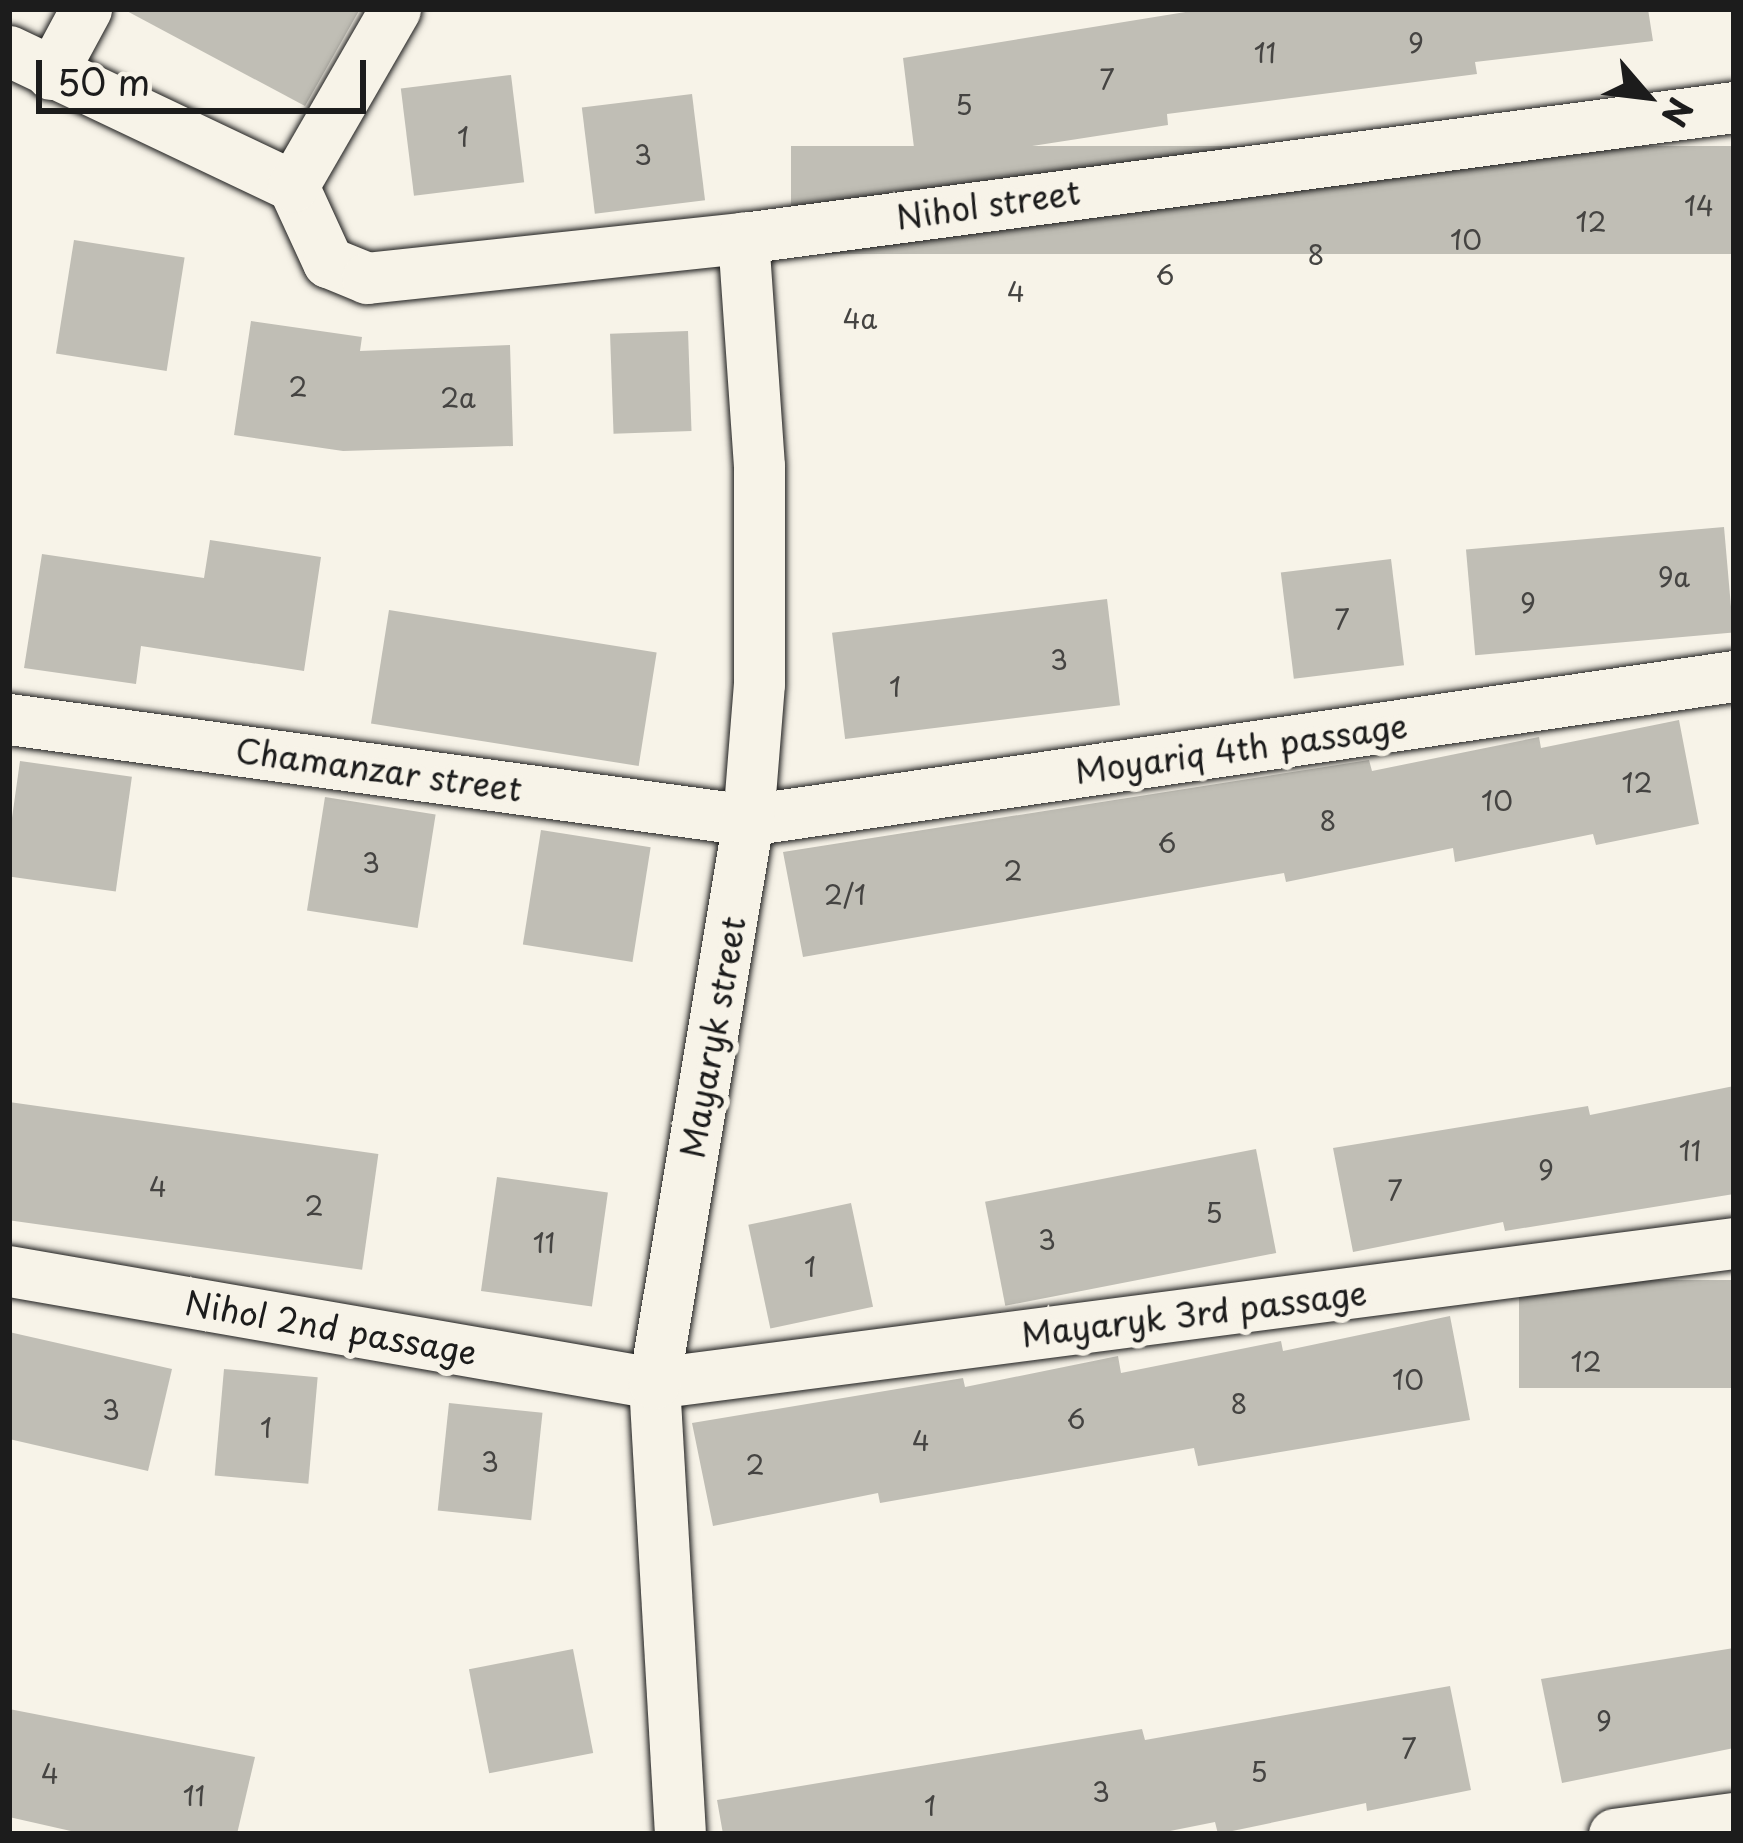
<!DOCTYPE html>
<html>
<head>
<meta charset="utf-8">
<style>
	body { margin:0 }
	#map { position:relative; width:1743px; height:1843px; overflow:hidden; background:#f7f3e8; font-family:"Playpen Sans",sans-serif }
	div>[style] { position:absolute }
	.building>* { inset:0; background:#c0beb5; transform-origin:0 0 }
	.roads { filter:drop-shadow(0 0 3px #1c1c1c) drop-shadow(0 0 3px #1c1c1c) }
	.minor>* { height:51px; margin:-25.5px; padding:0 25.5px; transform-origin:25.5px; border-radius:25.5px; background:#f7f3e8 }
	span { translate:-50% -50%; white-space:nowrap; text-align:center; line-height:1.15; -webkit-text-stroke:12px #f7f3e8; paint-order:stroke }
	.number-label { font-size:27px; color:#454442 }
	.number-label span { -webkit-text-stroke-width:0 }
	.street-label { font-size:33px; color:#1c1c1c }
	.frame { position:absolute; inset:0; border:12px solid #1c1c1c; pointer-events:none }
	.north { position:absolute; left:1587px; top:36px; width:120px; height:120px; -webkit-text-stroke:9px #f7f3e8; paint-order:stroke; rotate:118deg; font-size:33px; font-weight:700; line-height:48px; text-align:center; color:#1c1c1c }
	.north::after { content:''; display:block; margin:auto; width:42px; height:54px; background:#1c1c1c; clip-path:polygon(50% 0,100% 100%,50% 72%,0 100%) }
	.scale { position:absolute; left:36px; top:60px; width:330px; height:54px; box-sizing:border-box; border:6px solid #1c1c1c; border-top:0; padding-left:15px; font-size:36px; line-height:42px; white-space:nowrap; color:#1c1c1c; -webkit-text-stroke:9px #f7f3e8; paint-order:stroke }
</style>
</head>
<body>
<div id="map">
	<div class="building">
		<div style="clip-path:polygon(123px 9px,360px 9px,305px 106px)"></div>
		<div style="clip-path:polygon(1204px 9px,1648px 9px,1653px 41px,1475px 62px,1477px 74px,1167px 114px,1168px 125px,916px 164px,903px 58px)"></div>
		<div style="left:511px;top:75px;width:108px;height:111px;rotate:83deg"></div>
		<div style="left:692px;top:94px;width:107px;height:111px;rotate:83deg"></div>
		<div style="left:1734px;top:146px;width:108px;height:943px;rotate:90deg"></div>
		<div style="left:74px;top:240px;width:112px;height:115px;rotate:9deg"></div>
		<div style="clip-path:polygon(251px 321px,362px 337px,360px 351px,510px 345px,513px 446px,343px 451px,234px 435px)"></div>
		<div style="left:688px;top:331px;width:100px;height:78px;rotate:88deg"></div>
		<div style="left:1724px;top:527px;width:106px;height:259px;rotate:85deg"></div>
		<div style="clip-path:polygon(210px 540px,321px 557px,304px 671px,141px 646px,136px 684px,24px 668px,42px 554px,204px 578px)"></div>
		<div style="left:1391px;top:559px;width:107px;height:111px;rotate:83deg"></div>
		<div style="left:1107px;top:599px;width:107px;height:277px;rotate:83deg"></div>
		<div style="left:389px;top:610px;width:271px;height:115px;rotate:9deg"></div>
		<div style="clip-path:polygon(1679px 720px,1699px 824px,1596px 845px,1593px 834px,1455px 862px,1453px 848px,1286px 882px,1284px 873px,803px 957px,783px 852px,1369px 760px,1372px 771px,1539px 737px,1541px 748px)"></div>
		<div style="left:20px;top:761px;width:113px;height:116px;rotate:8deg"></div>
		<div style="left:325px;top:797px;width:112px;height:115px;rotate:9deg"></div>
		<div style="left:541px;top:830px;width:111px;height:116px;rotate:9deg"></div>
		<div style="clip-path:polygon(1734px 1086px,1734px 1194px,1505px 1231px,1503px 1222px,1353px 1252px,1333px 1148px,1588px 1106px,1590px 1115px)"></div>
		<div style="left:9px;top:1102px;width:373px;height:117px;rotate:8deg"></div>
		<div style="left:1256px;top:1149px;width:106px;height:276px;rotate:79deg"></div>
		<div style="left:497px;top:1177px;width:112px;height:115px;rotate:8deg"></div>
		<div style="left:851px;top:1203px;width:106px;height:105px;rotate:78deg"></div>
		<div style="left:1734px;top:1280px;width:108px;height:215px;rotate:90deg"></div>
		<div style="clip-path:polygon(1450px 1316px,1470px 1420px,1198px 1466px,1194px 1448px,880px 1503px,878px 1493px,713px 1526px,692px 1423px,963px 1378px,965px 1387px,1118px 1356px,1121px 1373px,1281px 1341px,1283px 1351px)"></div>
		<div style="clip-path:polygon(9px 1332px,172px 1369px,148px 1471px,9px 1439px)"></div>
		<div style="left:224px;top:1369px;width:94px;height:107px;rotate:5deg"></div>
		<div style="left:449px;top:1403px;width:94px;height:108px;rotate:6deg"></div>
		<div style="clip-path:polygon(1734px 1648px,1734px 1748px,1562px 1783px,1541px 1679px)"></div>
		<div style="left:573px;top:1649px;width:106px;height:106px;rotate:79deg"></div>
		<div style="clip-path:polygon(1450px 1686px,1471px 1790px,1367px 1811px,1366px 1803px,1218px 1834px,1215px 1822px,1155px 1834px,723px 1834px,717px 1800px,1142px 1729px,1145px 1740px)"></div>
		<div style="clip-path:polygon(9px 1709px,255px 1757px,237px 1834px,84px 1834px,9px 1817px)"></div>
	</div>
	<div class="roads">
		<div class="minor">
			<div style="left:9px;top:51px;width:314px;rotate:25.4deg"></div>
			<div style="left:51px;top:74px;width:74px;rotate:-61.7deg"></div>
			<div style="left:293px;top:186px;width:84px;rotate:65.3deg"></div>
			<div style="left:328px;top:262px;width:42px;rotate:22.3deg"></div>
			<div style="left:367px;top:278px;width:378px;rotate:-6.1deg"></div>
			<div style="left:743px;top:238px;width:1000px;rotate:-7.53deg"></div>
			<div style="left:293px;top:186px;width:204px;rotate:-60deg"></div>
			<div style="left:9px;top:719px;width:746px;rotate:7.78deg"></div>
			<div style="left:748px;top:820px;width:996px;rotate:-8.31deg"></div>
			<div style="left:9px;top:1271px;width:655px;rotate:9.85deg"></div>
			<div style="left:654px;top:1383px;width:1089px;rotate:-7.39deg"></div>
			<div style="left:680px;top:1834px;width:452px;rotate:-93.3deg"></div>
			<div style="left:654px;top:1383px;width:571px;rotate:-80.52deg"></div>
			<div style="left:748px;top:820px;width:136px;rotate:-85.4deg"></div>
			<div style="left:759px;top:684px;width:218px;rotate:-90deg"></div>
			<div style="left:759px;top:466px;width:229px;rotate:-94deg"></div>
			<div style="left:1614px;top:1834px;width:121px;rotate:-7.6deg"></div>
		</div>
	</div>
	<div class="number-label">
		<span style="left:1416px;top:42px">9</span>
		<span style="left:1265px;top:52px">11</span>
		<span style="left:1107px;top:79px">7</span>
		<span style="left:964px;top:104px">5</span>
		<span style="left:463px;top:136px">1</span>
		<span style="left:643px;top:154px">3</span>
		<span style="left:1699px;top:205px">14</span>
		<span style="left:1591px;top:221px">12</span>
		<span style="left:1466px;top:239px">10</span>
		<span style="left:1316px;top:254px">8</span>
		<span style="left:1165px;top:274px">6</span>
		<span style="left:1016px;top:291px">4</span>
		<span style="left:860px;top:318px">4a</span>
		<span style="left:298px;top:386px">2</span>
		<span style="left:458px;top:397px">2a</span>
		<span style="left:1674px;top:576px">9a</span>
		<span style="left:1528px;top:602px">9</span>
		<span style="left:1342px;top:619px">7</span>
		<span style="left:1059px;top:659px">3</span>
		<span style="left:895px;top:686px">1</span>
		<span style="left:1637px;top:782px">12</span>
		<span style="left:1497px;top:800px">10</span>
		<span style="left:1328px;top:820px">8</span>
		<span style="left:1167px;top:842px">6</span>
		<span style="left:371px;top:862px">3</span>
		<span style="left:1013px;top:870px">2</span>
		<span style="left:845px;top:894px">2/1</span>
		<span style="left:1690px;top:1150px">11</span>
		<span style="left:1546px;top:1169px">9</span>
		<span style="left:158px;top:1186px">4</span>
		<span style="left:1395px;top:1190px">7</span>
		<span style="left:314px;top:1205px">2</span>
		<span style="left:1214px;top:1212px">5</span>
		<span style="left:1047px;top:1239px">3</span>
		<span style="left:544px;top:1242px">11</span>
		<span style="left:810px;top:1266px">1</span>
		<span style="left:1586px;top:1361px">12</span>
		<span style="left:1408px;top:1379px">10</span>
		<span style="left:1239px;top:1403px">8</span>
		<span style="left:111px;top:1409px">3</span>
		<span style="left:1076px;top:1418px">6</span>
		<span style="left:266px;top:1427px">1</span>
		<span style="left:921px;top:1440px">4</span>
		<span style="left:490px;top:1461px">3</span>
		<span style="left:755px;top:1464px">2</span>
		<span style="left:1604px;top:1720px">9</span>
		<span style="left:1409px;top:1748px">7</span>
		<span style="left:1259px;top:1771px">5</span>
		<span style="left:50px;top:1773px">4</span>
		<span style="left:1101px;top:1791px">3</span>
		<span style="left:194px;top:1795px">11</span>
		<span style="left:930px;top:1805px">1</span>
	</div>
	<div class="street-label">
		<span style="left:988px;top:204px;rotate:-8deg">Nihol street</span>
		<span style="left:1241px;top:748px;rotate:-8deg">Moyariq 4th passage</span>
		<span style="left:379px;top:769px;rotate:8deg">Chamanzar street</span>
		<span style="left:712px;top:1037px;rotate:-80deg">Mayaryk street</span>
		<span style="left:1194px;top:1313px;rotate:-7deg">Mayaryk 3rd passage</span>
		<span style="left:331px;top:1327px;rotate:10deg">Nihol 2nd passage</span>
	</div>
	<div class="frame"></div>
	<div class="north">N</div>
	<div class="scale">50 m</div>
</div>
</body>
</html>
